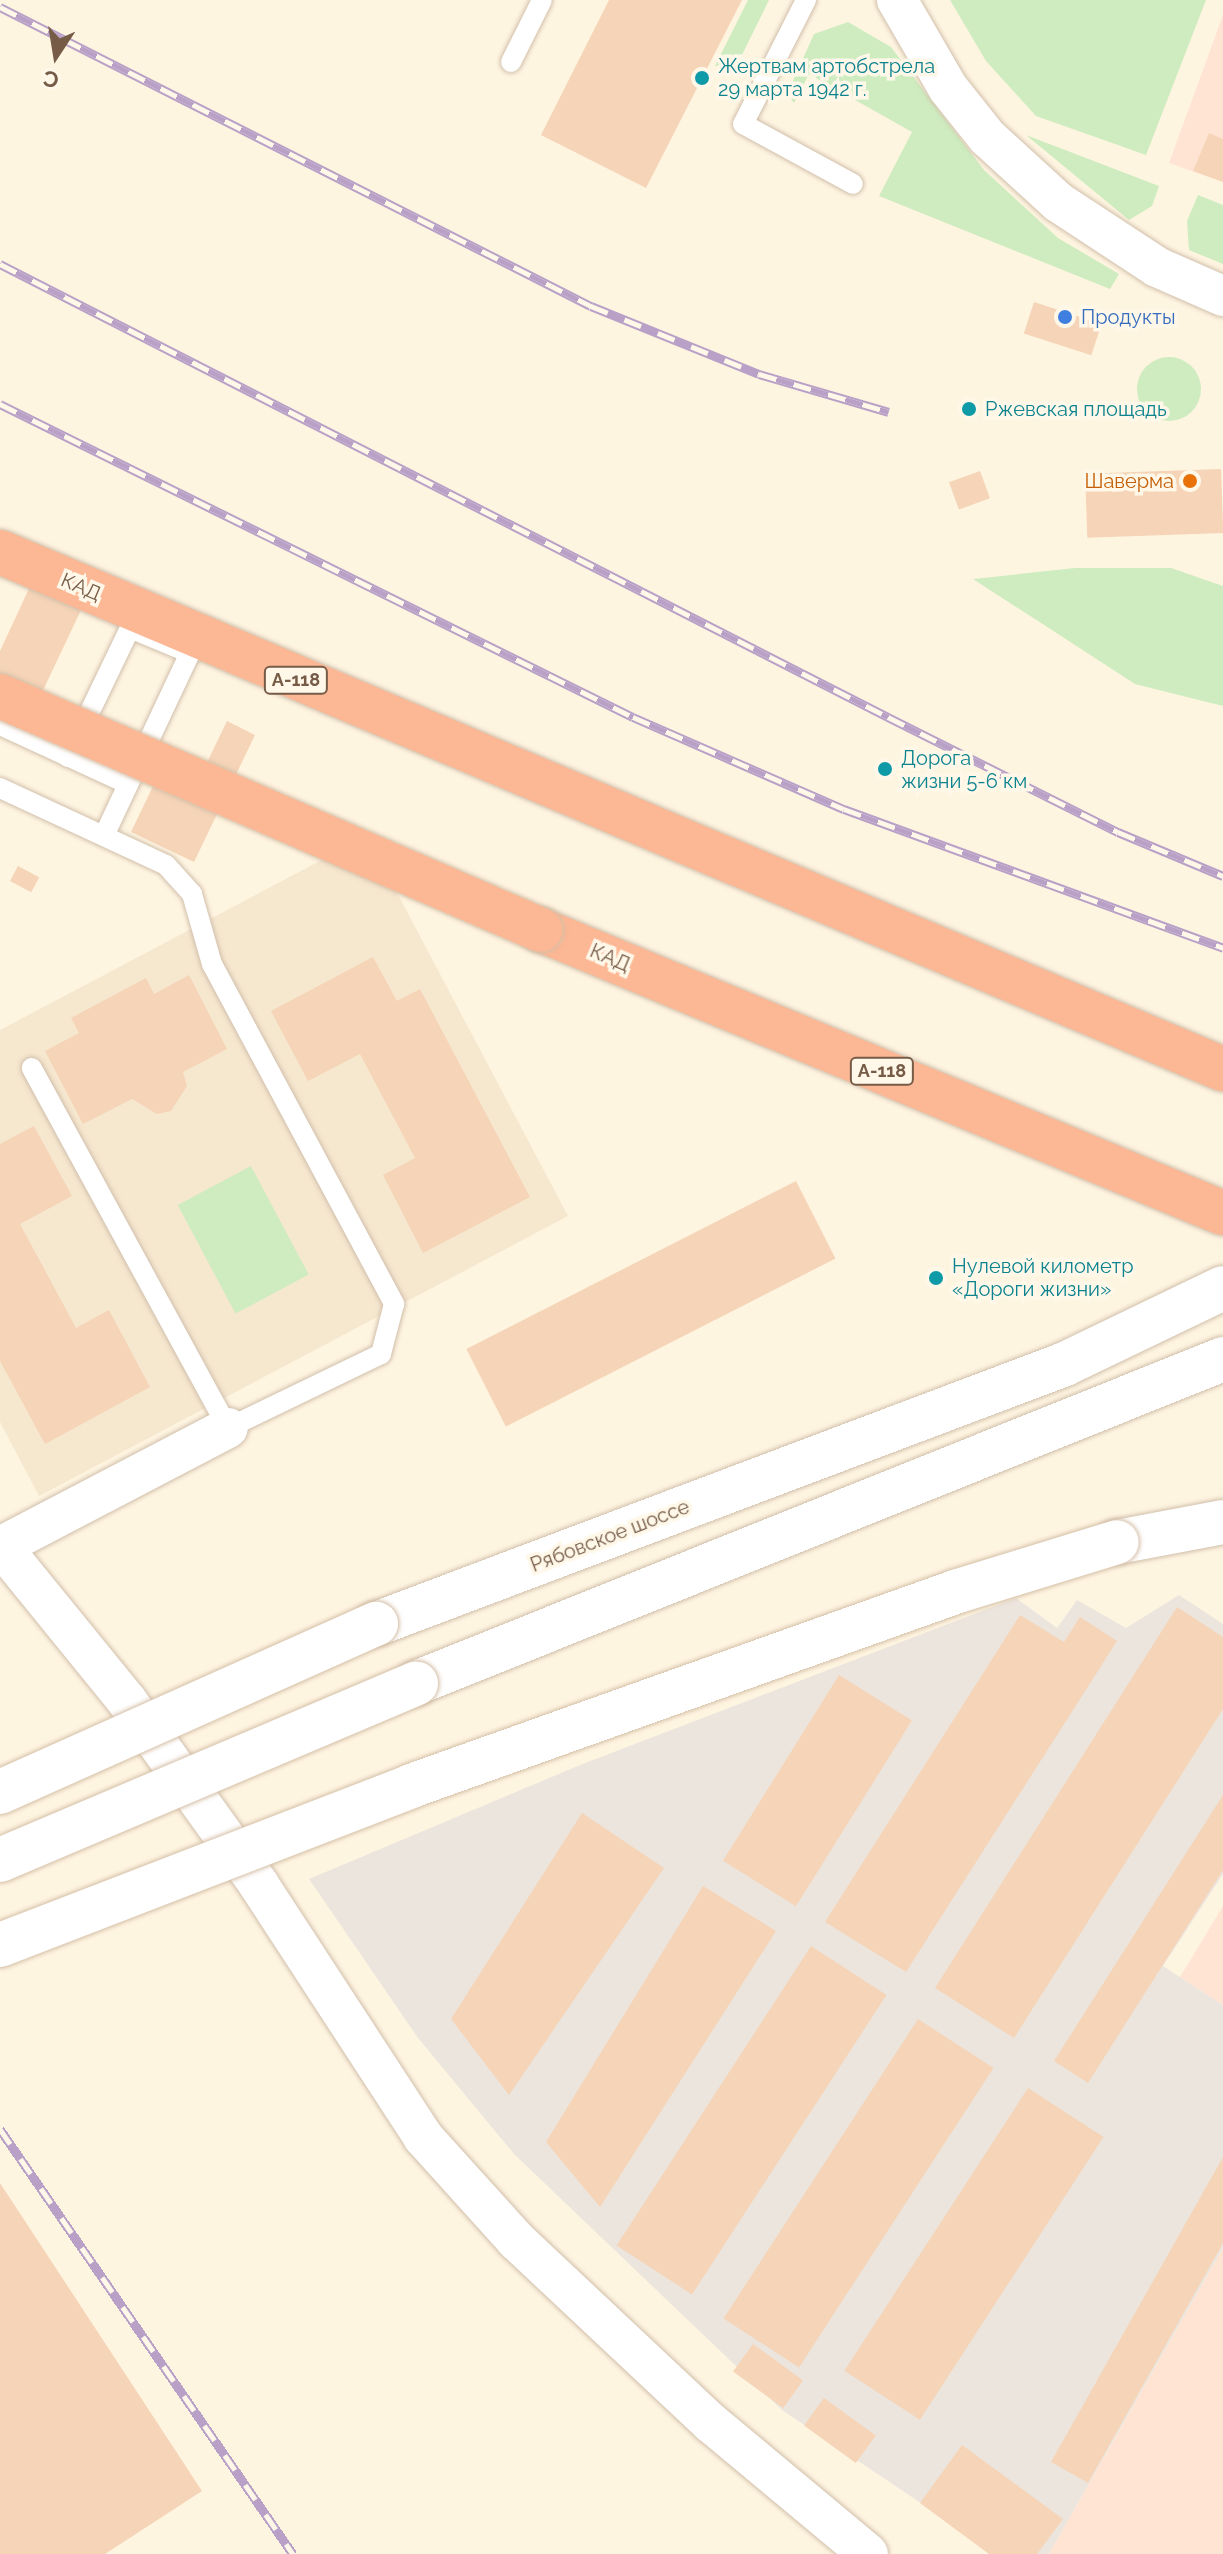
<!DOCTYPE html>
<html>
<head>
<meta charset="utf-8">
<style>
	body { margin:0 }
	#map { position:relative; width:1223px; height:2554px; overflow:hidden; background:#fef5e1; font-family:Raleway,sans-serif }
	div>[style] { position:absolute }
	.residential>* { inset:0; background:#f6e7cf }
	.commercial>* { inset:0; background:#ffe4d4 }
	.industrial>* { inset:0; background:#ece5dd }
	.green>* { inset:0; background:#ceecbf; transform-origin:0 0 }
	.round { border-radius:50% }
	.building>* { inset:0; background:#f5d4b7; transform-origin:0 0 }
	.roads { filter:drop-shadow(0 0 2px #d1bfab) drop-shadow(0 0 2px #d1bfab) }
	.lane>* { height:20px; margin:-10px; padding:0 10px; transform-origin:10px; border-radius:10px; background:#fff }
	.street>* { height:40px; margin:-20px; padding:0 20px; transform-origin:20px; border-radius:20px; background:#fff }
	.secondary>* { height:44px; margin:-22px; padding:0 22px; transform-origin:22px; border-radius:22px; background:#fff }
	.highway>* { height:44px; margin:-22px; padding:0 22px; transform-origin:22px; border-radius:22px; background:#fcb794 }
	.rail>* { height:9px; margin-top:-4.5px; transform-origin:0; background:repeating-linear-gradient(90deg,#fff8e9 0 18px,#b8a0c7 0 36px); box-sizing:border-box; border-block:2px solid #b8a0c7 }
	.bridges { filter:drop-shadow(0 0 2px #d5bfa7) drop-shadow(0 0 2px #d5bfa7) }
	.secondary-bridge>* { height:44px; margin:-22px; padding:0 22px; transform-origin:22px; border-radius:22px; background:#fff }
	.highway-bridge>* { height:44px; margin:-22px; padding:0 22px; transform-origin:22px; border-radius:22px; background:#fcb794 }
	.dots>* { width:22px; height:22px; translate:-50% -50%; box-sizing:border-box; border:4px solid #fff8e9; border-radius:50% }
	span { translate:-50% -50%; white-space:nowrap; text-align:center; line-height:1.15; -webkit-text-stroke:7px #fff8e9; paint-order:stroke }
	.shield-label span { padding:2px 6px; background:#fff8e9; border:2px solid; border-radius:6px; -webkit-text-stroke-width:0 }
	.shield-label { font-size:18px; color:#765b47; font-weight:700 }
	.culture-label { font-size:20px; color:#0d838f }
	.left { translate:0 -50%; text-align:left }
	.shop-label { font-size:20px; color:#366cbe }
	.food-label { font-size:20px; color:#c56008 }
	.right { translate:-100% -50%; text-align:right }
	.street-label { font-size:20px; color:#765b47 }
	.north { position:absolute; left:16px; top:16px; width:80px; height:80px; -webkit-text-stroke:6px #fff8e9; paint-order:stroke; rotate:192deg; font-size:22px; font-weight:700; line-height:32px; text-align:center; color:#765b47 }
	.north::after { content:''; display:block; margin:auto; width:28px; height:36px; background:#765b47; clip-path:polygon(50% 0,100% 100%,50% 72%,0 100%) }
</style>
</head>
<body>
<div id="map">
	<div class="residential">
		<div style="clip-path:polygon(367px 836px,568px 1216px,39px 1496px,0 1422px,0 1030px)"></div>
	</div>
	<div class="commercial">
		<div style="clip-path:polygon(1223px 15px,1223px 182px,1169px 163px)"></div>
		<div style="clip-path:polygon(1223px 1906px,1223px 2005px,1180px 1977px)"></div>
		<div style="clip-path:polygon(1223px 2248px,1223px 2554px,1049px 2554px)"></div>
	</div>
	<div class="industrial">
		<div style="clip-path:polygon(1179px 1595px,1223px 1624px,1223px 1874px,1163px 1966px,1223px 2005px,1223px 2248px,1049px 2554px,997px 2554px,782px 2410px,514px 2154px,418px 2038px,309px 1879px,580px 1765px,1016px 1598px,1057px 1628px,1077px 1600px,1126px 1628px)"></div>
	</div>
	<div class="green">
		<div style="clip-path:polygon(748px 0,769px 0,739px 61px,715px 66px)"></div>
		<div style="clip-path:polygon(950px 0,1206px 0,1146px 155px,1036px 116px,986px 61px)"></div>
		<div style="clip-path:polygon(848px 22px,891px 47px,984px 170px,1058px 238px,1119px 274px,1110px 289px,879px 196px,912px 132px,809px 74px,794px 103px,787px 94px,814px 34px)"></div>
		<div style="clip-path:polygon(1026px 135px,1159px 186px,1152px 206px,1129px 220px)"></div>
		<div style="clip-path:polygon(1198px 195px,1223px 205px,1223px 264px,1189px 250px,1187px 221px)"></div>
		<div class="round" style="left:1137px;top:357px;width:64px;height:64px"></div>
		<div style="clip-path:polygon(1075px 568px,1171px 568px,1223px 586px,1223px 706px,1135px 684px,973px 579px)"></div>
		<div style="left:251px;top:1166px;width:123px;height:83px;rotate:62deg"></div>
	</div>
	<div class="building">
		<div style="clip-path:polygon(609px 0,742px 0,646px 188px,541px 135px)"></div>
		<div style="clip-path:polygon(1209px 133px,1223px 139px,1223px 182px,1193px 171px)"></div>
		<div style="left:1034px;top:302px;width:71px;height:33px;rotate:18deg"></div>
		<div style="left:1221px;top:469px;width:64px;height:136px;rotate:88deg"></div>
		<div style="left:980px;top:471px;width:29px;height:33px;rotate:70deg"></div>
		<div style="clip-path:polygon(40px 565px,91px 589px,38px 701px,0 683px,0 651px)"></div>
		<div style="clip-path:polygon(227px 721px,255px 735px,194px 862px,131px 832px,167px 757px,202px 773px)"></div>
		<div style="left:18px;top:866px;width:24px;height:17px;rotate:28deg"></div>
		<div style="clip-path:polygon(373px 957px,397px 1001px,420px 989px,530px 1197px,423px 1253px,383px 1175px,415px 1158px,360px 1054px,308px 1081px,271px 1011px)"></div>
		<div style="clip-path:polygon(189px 975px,227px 1049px,183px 1072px,187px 1086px,171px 1111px,157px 1114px,132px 1099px,83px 1124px,45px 1051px,79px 1033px,71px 1018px,146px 978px,154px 994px)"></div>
		<div style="clip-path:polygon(34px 1126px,72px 1196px,20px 1224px,76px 1328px,109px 1310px,150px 1387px,45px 1444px,0 1361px,0 1144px)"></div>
		<div style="left:796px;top:1181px;width:87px;height:370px;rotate:63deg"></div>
		<div style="clip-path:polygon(1177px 1607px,1223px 1637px,1223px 1709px,1014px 2038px,935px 1988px)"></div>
		<div style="clip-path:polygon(1020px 1615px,1064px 1642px,1080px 1617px,1117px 1641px,906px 1972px,825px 1922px)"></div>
		<div style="left:839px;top:1675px;width:86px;height:219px;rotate:32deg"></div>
		<div style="clip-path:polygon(1223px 1795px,1223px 1870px,1088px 2083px,1054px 2061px)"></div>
		<div style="clip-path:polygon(582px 1813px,664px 1868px,509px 2095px,451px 2019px)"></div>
		<div style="clip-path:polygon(703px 1886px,776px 1931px,600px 2207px,546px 2142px)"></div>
		<div style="left:811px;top:1946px;width:90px;height:357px;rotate:33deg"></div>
		<div style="left:918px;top:2019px;width:90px;height:357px;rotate:33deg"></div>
		<div style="left:1028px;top:2088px;width:90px;height:337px;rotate:33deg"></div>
		<div style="clip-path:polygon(1223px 2157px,1223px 2243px,1088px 2483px,1051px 2462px)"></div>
		<div style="clip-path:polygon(0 2183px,202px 2491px,105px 2554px,0 2554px)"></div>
		<div style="left:753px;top:2344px;width:62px;height:34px;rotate:36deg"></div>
		<div style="left:824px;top:2398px;width:64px;height:34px;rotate:36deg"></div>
		<div style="clip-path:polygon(962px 2445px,1063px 2519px,1037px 2554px,989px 2554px,920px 2503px)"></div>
	</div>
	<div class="roads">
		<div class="lane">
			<div style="left:806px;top:0;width:139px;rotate:116.9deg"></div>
			<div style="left:743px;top:124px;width:125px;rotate:28.6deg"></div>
			<div style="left:511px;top:62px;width:69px;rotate:-63.4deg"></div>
			<div style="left:0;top:725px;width:141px;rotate:24.7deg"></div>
			<div style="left:68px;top:757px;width:143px;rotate:-64.3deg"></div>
			<div style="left:130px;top:628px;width:65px;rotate:22.6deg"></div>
			<div style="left:190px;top:653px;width:202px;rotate:115.2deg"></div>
			<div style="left:0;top:788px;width:183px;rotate:24.9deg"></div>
			<div style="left:166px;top:865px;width:39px;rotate:48deg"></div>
			<div style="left:192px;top:894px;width:73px;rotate:74.1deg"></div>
			<div style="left:212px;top:964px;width:386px;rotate:61.8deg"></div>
			<div style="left:394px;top:1304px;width:52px;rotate:104.6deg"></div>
			<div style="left:381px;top:1354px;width:170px;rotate:154.2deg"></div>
			<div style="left:228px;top:1428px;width:410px;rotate:-118.6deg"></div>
		</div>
		<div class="street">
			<div style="left:897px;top:0;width:102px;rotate:59.9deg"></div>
			<div style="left:948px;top:88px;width:63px;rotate:51.5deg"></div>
			<div style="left:987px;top:137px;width:96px;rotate:42.5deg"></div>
			<div style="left:1058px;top:202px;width:118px;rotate:33.3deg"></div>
			<div style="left:1157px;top:267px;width:72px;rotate:23.7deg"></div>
			<div style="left:1px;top:1546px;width:200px;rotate:50.9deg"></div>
			<div style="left:127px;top:1701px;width:226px;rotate:54.3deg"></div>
			<div style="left:259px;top:1885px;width:301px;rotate:56.9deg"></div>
			<div style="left:423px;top:2137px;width:139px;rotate:47.9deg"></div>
			<div style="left:516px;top:2240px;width:267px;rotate:43.2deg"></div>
			<div style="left:711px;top:2423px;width:204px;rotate:39.8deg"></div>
			<div style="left:0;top:1547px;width:257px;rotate:-27.6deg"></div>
		</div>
		<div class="secondary">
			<div style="left:1117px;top:1542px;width:108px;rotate:-10.7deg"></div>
			<div style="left:376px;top:1624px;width:736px;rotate:-20.67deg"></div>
			<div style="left:1065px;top:1364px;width:175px;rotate:-25.7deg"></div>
			<div style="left:416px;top:1683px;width:870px;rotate:-21.87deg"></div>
		</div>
		<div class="highway">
			<div style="left:0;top:552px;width:1328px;rotate:22.92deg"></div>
			<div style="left:541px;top:930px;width:738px;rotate:22.54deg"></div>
		</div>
	</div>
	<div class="rail">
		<div style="left:0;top:7px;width:662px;rotate:26.84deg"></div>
		<div style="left:591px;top:306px;width:181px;rotate:22deg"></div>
		<div style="left:759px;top:374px;width:135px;rotate:16.3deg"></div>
		<div style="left:0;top:264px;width:997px;rotate:27.03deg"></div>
		<div style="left:888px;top:717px;width:257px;rotate:26.6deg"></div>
		<div style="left:1118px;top:832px;width:114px;rotate:22.7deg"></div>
		<div style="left:0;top:404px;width:706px;rotate:26.31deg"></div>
		<div style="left:633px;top:717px;width:230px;rotate:23.6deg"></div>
		<div style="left:844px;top:809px;width:404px;rotate:20.1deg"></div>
		<div style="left:0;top:2129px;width:516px;rotate:55.42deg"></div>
	</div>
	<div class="bridges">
		<div class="secondary-bridge">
			<div style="left:0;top:1792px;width:412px;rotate:-24.1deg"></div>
			<div style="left:0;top:1860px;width:452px;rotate:-23deg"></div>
			<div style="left:0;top:1945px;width:441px;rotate:-21.1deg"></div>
			<div style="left:411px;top:1786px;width:581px;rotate:-19.62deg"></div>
			<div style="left:958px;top:1591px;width:166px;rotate:-17.1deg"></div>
		</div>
		<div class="highway-bridge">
			<div style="left:0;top:696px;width:589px;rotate:23.39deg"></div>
		</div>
	</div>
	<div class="dots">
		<div style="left:702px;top:78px;background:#0f9aa8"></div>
		<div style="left:1065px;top:317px;background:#3f7fe0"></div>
		<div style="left:969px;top:409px;background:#0f9aa8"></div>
		<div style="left:1190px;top:481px;background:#e8710a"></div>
		<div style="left:885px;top:769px;background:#0f9aa8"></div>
		<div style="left:936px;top:1278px;background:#0f9aa8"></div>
	</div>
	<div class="shield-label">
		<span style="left:296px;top:680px">А-118</span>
		<span style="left:882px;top:1071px">А-118</span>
	</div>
	<div class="culture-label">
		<span class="left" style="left:718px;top:78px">Жертвам артобстрела<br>29 марта 1942 г.</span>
		<span class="left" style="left:985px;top:409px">Ржевская площадь</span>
		<span class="left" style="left:901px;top:770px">Дорога<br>жизни 5-6 км</span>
		<span class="left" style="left:952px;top:1278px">Нулевой километр<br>«Дороги жизни»</span>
	</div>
	<div class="shop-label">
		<span class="left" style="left:1081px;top:317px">Продукты</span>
	</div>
	<div class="food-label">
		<span class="right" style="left:1174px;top:481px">Шаверма</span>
	</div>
	<div class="street-label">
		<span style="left:81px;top:587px;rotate:23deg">КАД</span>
		<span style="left:610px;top:958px;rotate:23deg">КАД</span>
		<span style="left:610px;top:1536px;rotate:-21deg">Рябовское шоссе</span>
	</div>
	<div class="north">С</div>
</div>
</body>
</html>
